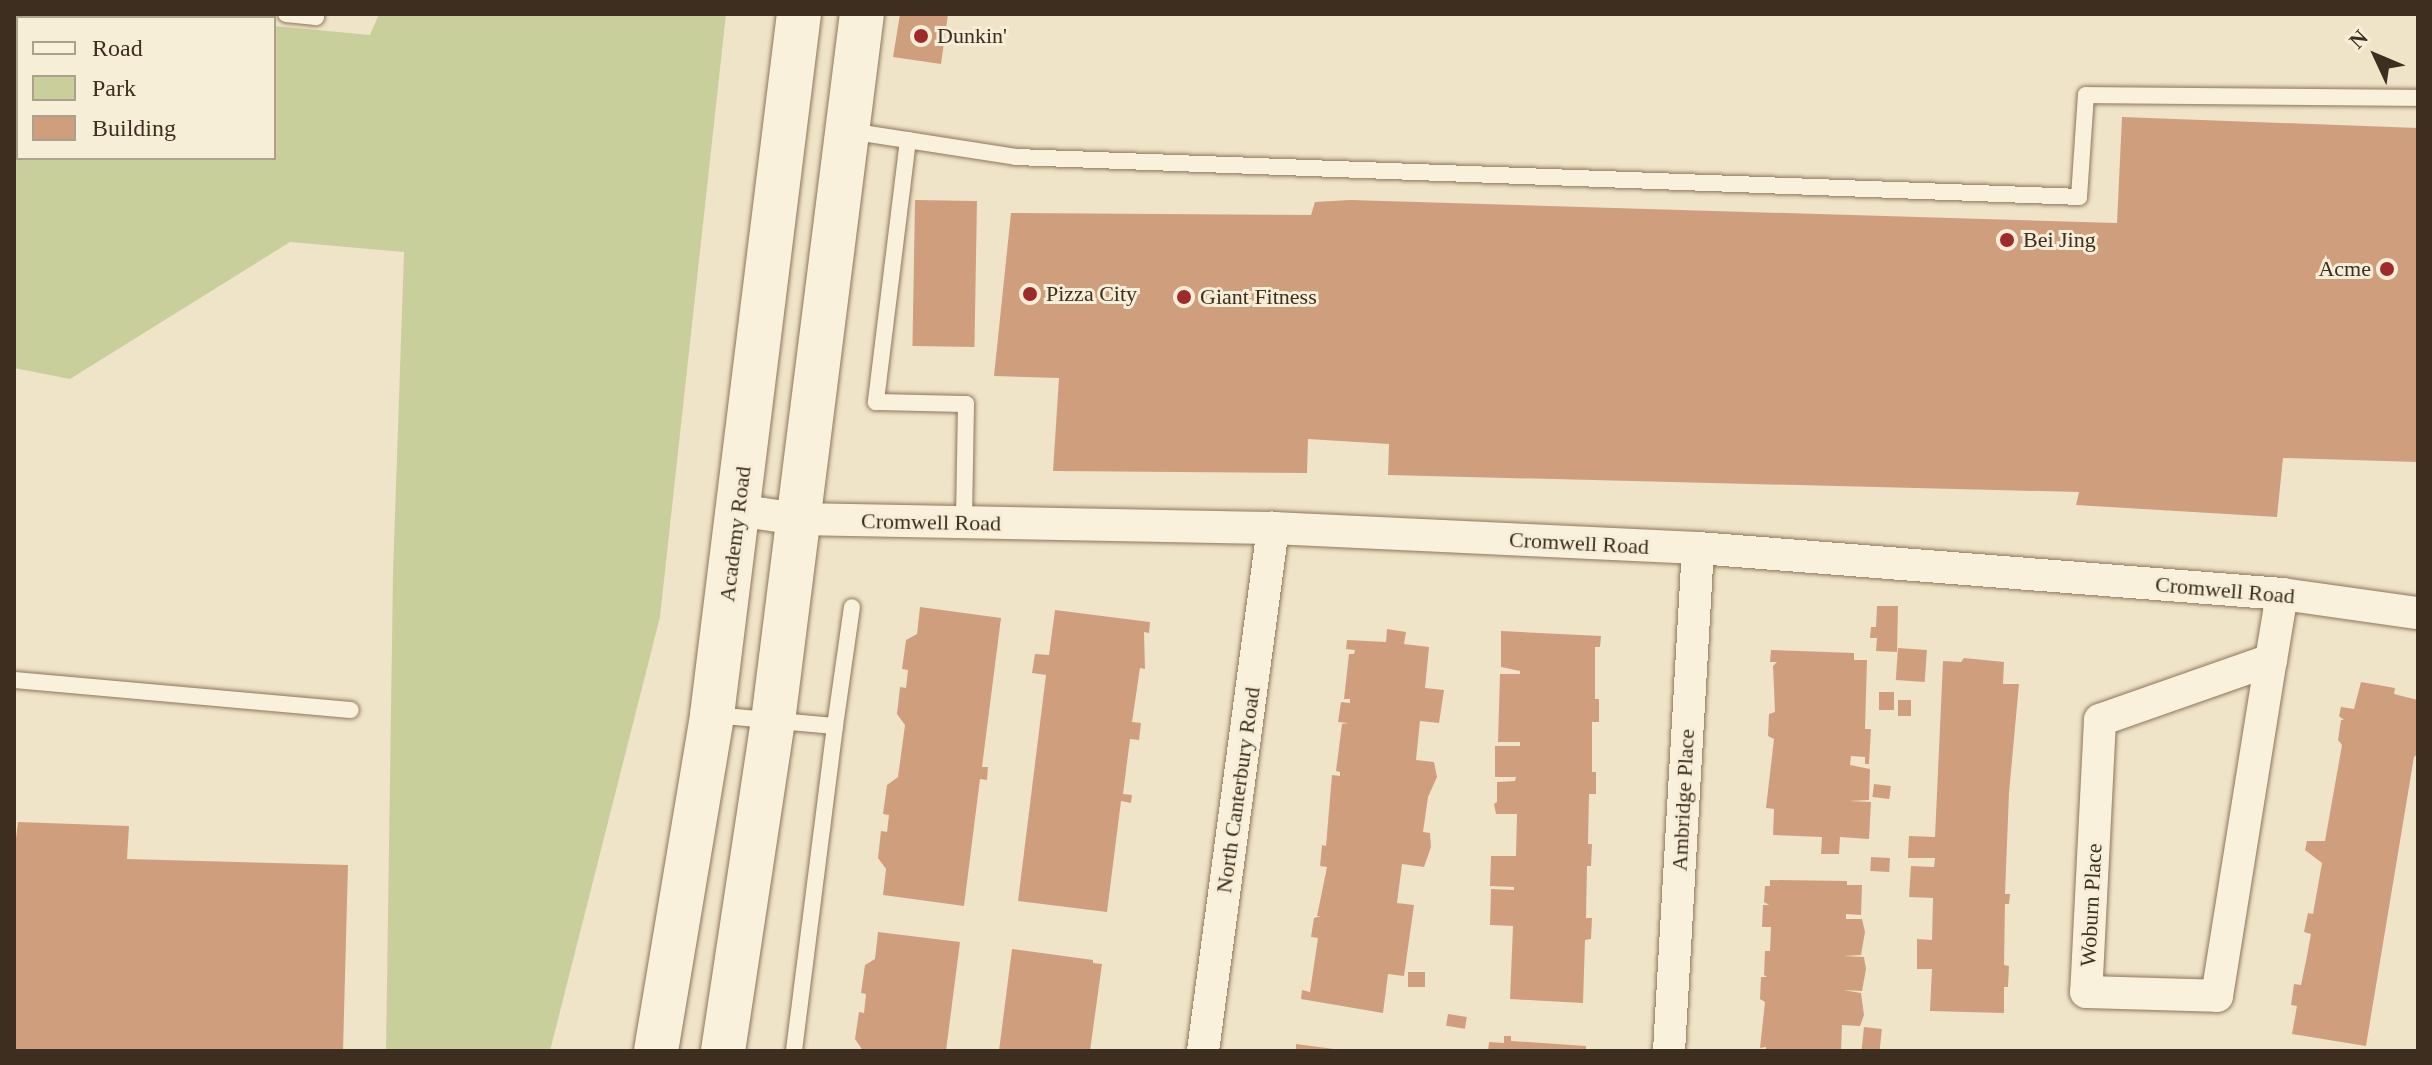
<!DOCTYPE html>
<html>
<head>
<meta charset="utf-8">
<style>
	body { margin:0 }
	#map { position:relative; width:2432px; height:1065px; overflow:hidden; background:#f0e4c8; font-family:"Times New Roman",serif }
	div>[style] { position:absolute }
	.green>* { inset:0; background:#c9cf9b }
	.building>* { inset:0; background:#cf9f7d; transform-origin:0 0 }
	.roads { filter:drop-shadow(0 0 2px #8d765c) drop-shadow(0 0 2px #8d765c) }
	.service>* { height:16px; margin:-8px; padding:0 8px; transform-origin:8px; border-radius:8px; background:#faf1dc }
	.minor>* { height:32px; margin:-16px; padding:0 16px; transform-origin:16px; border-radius:16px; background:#faf1dc }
	.secondary>* { height:44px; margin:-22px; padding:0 22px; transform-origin:22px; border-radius:22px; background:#faf1dc }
	.dots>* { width:22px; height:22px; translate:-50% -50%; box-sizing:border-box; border:4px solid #f7eed8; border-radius:50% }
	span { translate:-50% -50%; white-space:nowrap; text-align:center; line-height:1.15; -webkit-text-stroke:6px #f7eed8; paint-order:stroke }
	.poi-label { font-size:22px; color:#3d2e20 }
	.left { translate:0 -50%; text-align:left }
	.right { translate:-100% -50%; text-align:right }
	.street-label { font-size:22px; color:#3d2e20 }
	.frame { position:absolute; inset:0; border:16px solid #3d2e20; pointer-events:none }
	.legend { position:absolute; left:16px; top:16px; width:260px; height:144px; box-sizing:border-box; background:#f7eed8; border:2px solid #ada18e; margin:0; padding:10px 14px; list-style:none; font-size:24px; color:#3d2e20 }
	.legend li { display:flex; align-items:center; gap:16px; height:40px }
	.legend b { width:40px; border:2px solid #ada18e }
	.north { position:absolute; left:2336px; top:16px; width:80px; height:80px; -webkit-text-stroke:6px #f7eed8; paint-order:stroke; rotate:314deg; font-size:22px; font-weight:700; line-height:32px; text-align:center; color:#3d2e20 }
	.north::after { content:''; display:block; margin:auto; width:28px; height:36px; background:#3d2e20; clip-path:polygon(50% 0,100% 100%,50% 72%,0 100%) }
</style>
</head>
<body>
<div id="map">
	<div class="green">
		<div style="clip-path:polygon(14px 14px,126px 14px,174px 18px,18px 18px,18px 158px,274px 158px,274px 26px,370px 35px,379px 14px,726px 14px,660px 617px,550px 1051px,386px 1051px,393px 573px,404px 252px,290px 242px,70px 379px,14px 368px)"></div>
	</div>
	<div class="building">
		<div style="clip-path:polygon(900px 14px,948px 14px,941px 64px,893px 57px)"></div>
		<div style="clip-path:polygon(2122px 117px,2418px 128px,2418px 462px,2283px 458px,2277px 517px,2076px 505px,2079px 492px,1388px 475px,1389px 444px,1308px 439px,1307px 473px,1053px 471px,1059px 378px,994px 376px,1011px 213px,1311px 215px,1315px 202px,1350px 200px,2117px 223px)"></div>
		<div style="left:915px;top:200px;width:62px;height:146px;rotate:1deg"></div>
		<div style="clip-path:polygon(1877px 606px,1898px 606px,1897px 652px,1876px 651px,1877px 638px,1870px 638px,1871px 627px,1876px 627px)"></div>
		<div style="clip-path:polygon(920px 607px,1001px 618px,982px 767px,988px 767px,987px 780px,980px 779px,964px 906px,883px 895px,886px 869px,878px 858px,881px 831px,887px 832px,889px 815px,883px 814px,887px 785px,898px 777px,905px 725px,897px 714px,900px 687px,906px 688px,908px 670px,902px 669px,906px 640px,917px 634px)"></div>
		<div style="clip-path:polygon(1055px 610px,1150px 622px,1149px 633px,1144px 632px,1145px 669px,1140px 668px,1132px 722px,1141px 723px,1139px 740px,1130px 739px,1123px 794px,1132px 795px,1131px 803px,1121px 801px,1107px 912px,1018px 901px,1045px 683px,1046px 675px,1032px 673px,1035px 654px,1049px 655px)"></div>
		<div style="clip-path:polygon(1387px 629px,1406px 632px,1404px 644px,1429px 647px,1425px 688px,1444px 690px,1439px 723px,1420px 721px,1416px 760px,1434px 762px,1437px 777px,1428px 797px,1423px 832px,1430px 833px,1431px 847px,1424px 867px,1402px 864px,1397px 903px,1414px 905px,1404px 976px,1388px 974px,1383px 1013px,1301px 999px,1302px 990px,1310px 992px,1318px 938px,1311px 937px,1314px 918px,1321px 916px,1317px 916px,1327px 867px,1320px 866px,1322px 845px,1326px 846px,1332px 775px,1340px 776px,1340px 772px,1336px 771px,1342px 724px,1348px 723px,1338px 722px,1341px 702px,1350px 703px,1350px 699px,1344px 699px,1349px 654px,1354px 654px,1355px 650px,1346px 649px,1347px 640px,1386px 642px)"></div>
		<div style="clip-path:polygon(1501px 631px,1601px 636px,1600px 647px,1595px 647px,1595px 699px,1599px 699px,1599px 722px,1592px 722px,1592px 772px,1596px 772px,1596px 794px,1589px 794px,1588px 844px,1592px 844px,1591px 866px,1587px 866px,1586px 918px,1592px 918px,1591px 939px,1585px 940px,1583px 1003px,1510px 999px,1513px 926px,1490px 925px,1491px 889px,1514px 890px,1514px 887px,1490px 886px,1491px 856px,1516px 856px,1516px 853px,1517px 814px,1496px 814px,1494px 804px,1497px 802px,1497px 782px,1515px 781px,1516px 777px,1495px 777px,1495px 746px,1520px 746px,1520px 742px,1498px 742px,1500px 674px,1520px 674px,1520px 671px,1501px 667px)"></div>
		<div style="left:1898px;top:648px;width:29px;height:32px;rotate:4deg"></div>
		<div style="clip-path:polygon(1771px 650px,1854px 653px,1854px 660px,1867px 660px,1865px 729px,1871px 729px,1869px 764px,1865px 764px,1865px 757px,1851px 756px,1850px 765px,1870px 769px,1869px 800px,1849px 801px,1871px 802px,1869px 839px,1840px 837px,1839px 854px,1821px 854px,1822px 837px,1773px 835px,1774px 809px,1766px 808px,1774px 739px,1768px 736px,1769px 714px,1775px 712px,1773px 666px,1777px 662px,1770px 662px)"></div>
		<div style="clip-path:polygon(1964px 658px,2004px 662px,2003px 684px,2019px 684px,2009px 793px,2005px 894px,2010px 894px,2009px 904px,2005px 904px,2004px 965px,2009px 966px,2008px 987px,2004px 987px,2004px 1013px,1930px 1011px,1932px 969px,1917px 969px,1917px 939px,1932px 940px,1933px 898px,1909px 897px,1911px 866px,1934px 867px,1935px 858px,1908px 858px,1909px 836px,1935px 837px,1943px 661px,1961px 662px)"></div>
		<div style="clip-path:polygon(2361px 682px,2395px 688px,2394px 694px,2418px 700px,2418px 754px,2414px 757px,2366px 1046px,2292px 1034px,2297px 1006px,2291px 1005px,2294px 984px,2301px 985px,2306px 961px,2311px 934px,2304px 932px,2308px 913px,2313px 914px,2322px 863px,2305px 850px,2307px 841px,2325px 841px,2342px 745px,2338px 740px,2341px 720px,2344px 720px,2339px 716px,2341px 707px,2354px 709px)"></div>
		<div style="left:1879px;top:692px;width:15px;height:18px"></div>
		<div style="left:1898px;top:700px;width:13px;height:16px"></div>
		<div style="left:1874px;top:784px;width:17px;height:13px;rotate:7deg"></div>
		<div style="clip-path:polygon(18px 822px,129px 826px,127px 859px,348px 865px,343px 1051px,14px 1051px,14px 855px)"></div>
		<div style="left:1871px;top:857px;width:19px;height:14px;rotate:3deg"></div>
		<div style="clip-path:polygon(1770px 880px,1847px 881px,1847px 885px,1862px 885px,1861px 915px,1846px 914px,1846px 919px,1862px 919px,1865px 932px,1861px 955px,1843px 956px,1864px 957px,1866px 969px,1862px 991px,1843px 990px,1861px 993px,1864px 1015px,1860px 1026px,1842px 1025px,1841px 1051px,1766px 1051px,1766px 1047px,1760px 1048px,1765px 1002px,1760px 999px,1761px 977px,1767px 977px,1764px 975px,1765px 951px,1770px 951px,1771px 927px,1762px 927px,1763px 905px,1769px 905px,1764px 902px,1765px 886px,1770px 886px)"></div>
		<div style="clip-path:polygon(878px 932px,960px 942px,946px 1051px,863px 1051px,855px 1039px,859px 1012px,864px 1013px,866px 994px,861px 993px,865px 965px,875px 959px)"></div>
		<div style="clip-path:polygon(1012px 949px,1093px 960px,1093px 963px,1102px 964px,1090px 1051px,999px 1051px)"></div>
		<div style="left:1408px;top:972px;width:17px;height:15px"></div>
		<div style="left:1448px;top:1014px;width:19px;height:12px;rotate:9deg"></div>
		<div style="left:1864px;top:1027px;width:18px;height:23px;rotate:6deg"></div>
		<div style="clip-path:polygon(1504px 1036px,1511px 1036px,1511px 1041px,1586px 1046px,1586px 1051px,1488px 1051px,1489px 1042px,1504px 1043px)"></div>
		<div style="clip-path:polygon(1296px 1044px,1334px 1049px,1334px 1051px,1296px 1051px)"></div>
	</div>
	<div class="roads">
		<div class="service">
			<div style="left:286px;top:14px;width:30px;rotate:6deg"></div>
			<div style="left:316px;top:17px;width:3px;rotate:-90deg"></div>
			<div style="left:849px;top:131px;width:169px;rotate:8.8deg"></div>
			<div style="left:1016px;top:157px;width:1064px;rotate:2.15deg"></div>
			<div style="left:2079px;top:197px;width:102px;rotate:-86.1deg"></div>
			<div style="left:2086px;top:95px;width:332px;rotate:0.5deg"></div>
			<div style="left:908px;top:140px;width:264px;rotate:97deg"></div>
			<div style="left:876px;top:402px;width:90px;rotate:1.3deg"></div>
			<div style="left:966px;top:404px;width:118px;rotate:91deg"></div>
			<div style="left:14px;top:680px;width:338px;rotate:5.1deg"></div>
			<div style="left:713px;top:715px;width:122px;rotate:5.2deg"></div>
			<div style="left:835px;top:726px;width:328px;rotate:97.2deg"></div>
			<div style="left:835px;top:726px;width:120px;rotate:-81.9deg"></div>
		</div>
		<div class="minor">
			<div style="left:737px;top:510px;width:62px;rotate:8.4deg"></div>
			<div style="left:798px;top:519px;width:475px;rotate:1.1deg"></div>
			<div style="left:1273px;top:528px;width:425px;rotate:2.7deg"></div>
			<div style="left:1698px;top:548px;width:586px;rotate:4.5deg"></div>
			<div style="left:2282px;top:594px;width:137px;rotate:8deg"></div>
			<div style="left:2271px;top:660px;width:181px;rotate:160.7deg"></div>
			<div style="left:2100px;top:720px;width:272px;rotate:92.9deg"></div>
			<div style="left:2086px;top:992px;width:131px;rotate:1.7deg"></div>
			<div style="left:2217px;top:996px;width:340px;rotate:-80.9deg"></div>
			<div style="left:2271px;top:660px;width:67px;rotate:-80.5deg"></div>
			<div style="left:1203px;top:1051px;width:528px;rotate:-82.38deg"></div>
			<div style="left:1669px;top:1051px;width:504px;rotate:-86.7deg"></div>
		</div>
		<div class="secondary">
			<div style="left:656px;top:1051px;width:341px;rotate:-80.5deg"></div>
			<div style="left:712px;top:715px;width:706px;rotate:-82.93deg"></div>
			<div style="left:723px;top:1051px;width:334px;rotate:-81.4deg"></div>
			<div style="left:773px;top:721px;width:713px;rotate:-82.83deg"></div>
		</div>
	</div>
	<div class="dots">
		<div style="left:921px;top:36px;background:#9e2a2b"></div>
		<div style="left:2007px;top:240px;background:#9e2a2b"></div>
		<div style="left:2387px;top:269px;background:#9e2a2b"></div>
		<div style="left:1030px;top:294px;background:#9e2a2b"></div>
		<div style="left:1184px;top:297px;background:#9e2a2b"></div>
	</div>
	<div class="poi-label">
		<span class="left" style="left:937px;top:36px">Dunkin'</span>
		<span class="left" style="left:2023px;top:240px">Bei Jing</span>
		<span class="right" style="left:2371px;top:269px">Acme</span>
		<span class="left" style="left:1046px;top:294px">Pizza City</span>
		<span class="left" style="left:1200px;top:297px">Giant Fitness</span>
	</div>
	<div class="street-label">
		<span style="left:931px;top:522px;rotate:1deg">Cromwell Road</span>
		<span style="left:735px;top:534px;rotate:-83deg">Academy Road</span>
		<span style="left:1579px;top:543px;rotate:3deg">Cromwell Road</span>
		<span style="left:2225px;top:590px;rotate:5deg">Cromwell Road</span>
		<span style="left:1238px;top:790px;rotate:-82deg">North Canterbury Road</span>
		<span style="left:1683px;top:800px;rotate:-87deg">Ambridge Place</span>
		<span style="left:2091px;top:905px;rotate:-87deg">Woburn Place</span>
	</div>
	<div class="frame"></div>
	<ul class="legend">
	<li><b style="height:10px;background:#faf1dc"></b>Road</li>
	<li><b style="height:22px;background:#c9cf9b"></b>Park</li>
	<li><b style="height:22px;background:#cf9f7d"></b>Building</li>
	</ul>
	<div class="north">N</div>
</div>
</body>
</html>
